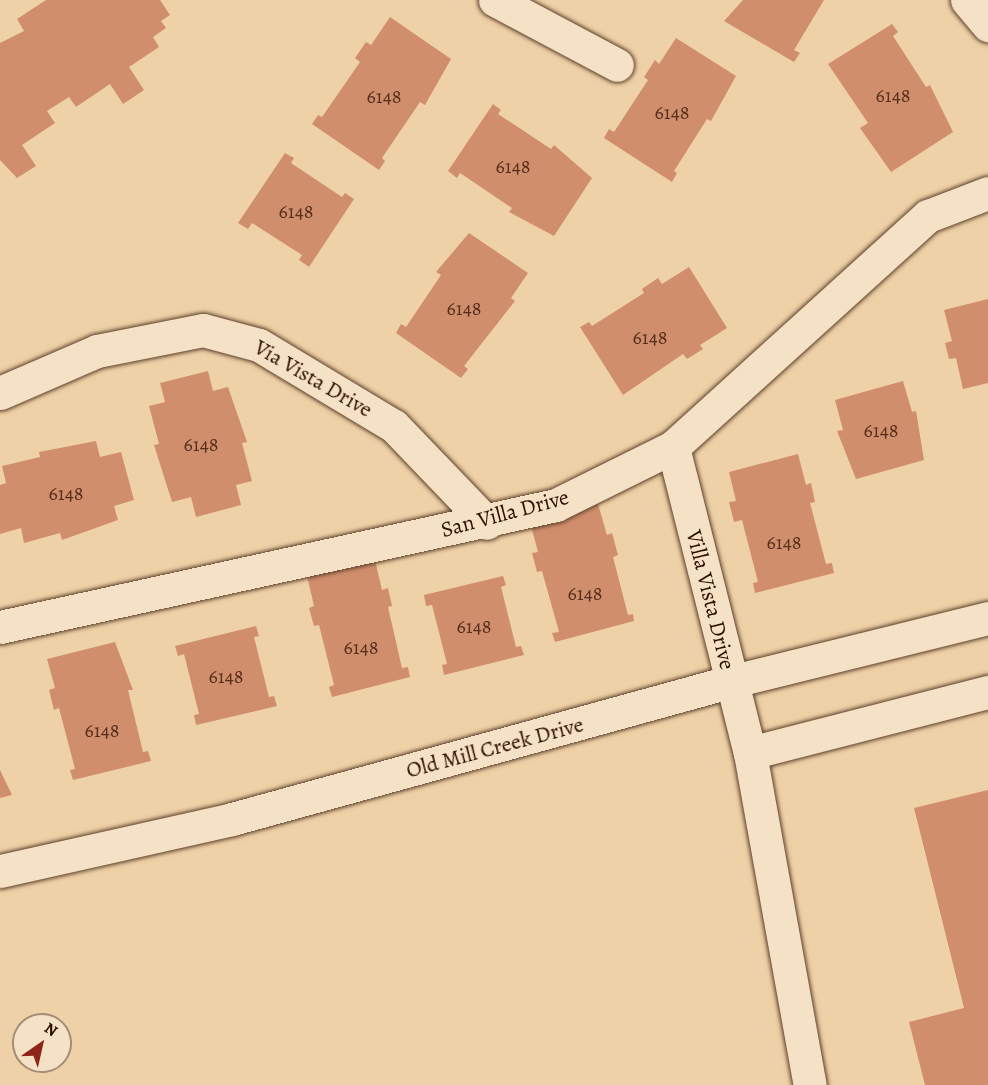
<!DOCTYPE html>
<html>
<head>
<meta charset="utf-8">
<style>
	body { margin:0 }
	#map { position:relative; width:988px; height:1085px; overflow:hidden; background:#efd1a7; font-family:Alegreya,serif }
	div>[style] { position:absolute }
	.building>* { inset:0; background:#d18e6d }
	.roads { filter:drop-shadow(0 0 2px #5d402a) drop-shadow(0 0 2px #5d402a) }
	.minor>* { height:33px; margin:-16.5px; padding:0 16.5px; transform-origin:16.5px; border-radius:16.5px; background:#f5e1c6 }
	span { translate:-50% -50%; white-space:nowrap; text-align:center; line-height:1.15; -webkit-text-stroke:4.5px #f5e1c6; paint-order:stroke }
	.number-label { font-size:20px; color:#552f1b }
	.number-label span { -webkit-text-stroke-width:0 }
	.street-label { font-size:22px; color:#2c0f00 }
	.north { position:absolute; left:12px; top:1013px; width:60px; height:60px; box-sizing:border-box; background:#f5e1c6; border:2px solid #a58d77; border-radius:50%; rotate:34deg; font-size:16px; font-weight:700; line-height:24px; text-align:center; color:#2c0f00 }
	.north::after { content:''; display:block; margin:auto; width:21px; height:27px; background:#8f2418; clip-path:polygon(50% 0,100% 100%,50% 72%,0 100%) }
</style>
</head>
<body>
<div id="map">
	<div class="building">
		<div style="clip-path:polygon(46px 0,160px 0,170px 15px,161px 21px,166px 28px,153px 37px,159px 47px,129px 67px,144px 90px,123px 104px,110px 84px,76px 107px,69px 97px,47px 111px,55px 123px,22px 145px,36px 166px,17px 178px,0 160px,0 43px,24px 31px,17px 19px)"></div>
		<div style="clip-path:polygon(743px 0,824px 0,794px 50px,800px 53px,794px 62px,724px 21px)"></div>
		<div style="clip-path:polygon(390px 17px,451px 59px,425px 105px,420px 102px,382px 158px,385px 161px,379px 170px,312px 124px,318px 115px,322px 117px,360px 62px,355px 58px,366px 42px,371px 45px)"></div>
		<div style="clip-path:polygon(892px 24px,898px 32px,893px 36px,926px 87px,930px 85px,953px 132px,891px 172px,860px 128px,868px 123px,828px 64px)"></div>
		<div style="clip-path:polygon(676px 38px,736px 76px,711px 121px,707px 119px,674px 171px,677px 173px,672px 182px,604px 138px,609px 129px,614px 132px,648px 80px,644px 77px,655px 60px,659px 64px)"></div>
		<div style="clip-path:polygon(493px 104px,501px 110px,498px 114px,551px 149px,554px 145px,592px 178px,554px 236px,509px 212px,512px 208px,460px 173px,457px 178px,448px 171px)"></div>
		<div style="clip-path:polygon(285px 153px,294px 158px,291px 163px,342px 197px,345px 193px,354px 199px,309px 267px,299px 260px,302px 255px,252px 223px,248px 229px,238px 223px)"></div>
		<div style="clip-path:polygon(469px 233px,528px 273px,511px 298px,515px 301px,464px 366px,468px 369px,461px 378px,396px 333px,401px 324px,406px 327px,441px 275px,436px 272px)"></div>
		<div style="clip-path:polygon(689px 267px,727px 328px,700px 345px,703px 349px,687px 359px,683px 354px,623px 395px,580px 327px,589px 322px,592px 326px,644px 293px,642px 289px,658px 278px,662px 284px)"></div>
		<div style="clip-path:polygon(988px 299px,988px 383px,963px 389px,956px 358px,949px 359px,945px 343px,952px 341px,944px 310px)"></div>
		<div style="clip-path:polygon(208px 371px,213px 391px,228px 387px,247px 442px,242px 443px,252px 481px,236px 485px,241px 505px,196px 517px,191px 497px,172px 502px,154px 445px,159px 444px,149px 406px,165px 402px,160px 383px)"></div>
		<div style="clip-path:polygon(903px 381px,912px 412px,916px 411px,924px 460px,856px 479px,837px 431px,843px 430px,835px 400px)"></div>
		<div style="clip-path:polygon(96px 441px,100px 457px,121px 452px,134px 500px,114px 506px,118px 520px,62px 540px,60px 533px,24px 543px,21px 528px,0 534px,0 485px,6px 483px,2px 466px,40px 457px,39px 452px)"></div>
		<div style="clip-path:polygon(798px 454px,806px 485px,811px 483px,815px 502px,810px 503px,826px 564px,832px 563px,834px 573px,755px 593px,753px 583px,758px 582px,742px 520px,734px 522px,729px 502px,736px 501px,729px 472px)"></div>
		<div style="clip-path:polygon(598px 504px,607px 535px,612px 533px,618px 555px,613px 557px,628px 615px,633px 614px,634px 621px,555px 642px,552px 633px,559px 632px,542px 571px,537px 572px,532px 553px,538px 552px,530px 522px)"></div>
		<div style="clip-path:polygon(375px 560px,382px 590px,388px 588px,392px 606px,388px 607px,402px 668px,408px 667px,410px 677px,332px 697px,329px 687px,334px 685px,319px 625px,314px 626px,309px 608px,314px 606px,307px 576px)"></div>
		<div style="clip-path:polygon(503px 576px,506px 585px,501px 587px,516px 647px,521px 646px,524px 655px,444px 675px,442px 665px,447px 664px,432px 605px,426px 606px,424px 595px)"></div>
		<div style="clip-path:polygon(256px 626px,259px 636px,254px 637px,269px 697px,274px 696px,277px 706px,196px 725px,194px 715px,199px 714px,184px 654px,178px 656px,175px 646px)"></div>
		<div style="clip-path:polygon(115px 642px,133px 690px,128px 690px,143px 752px,148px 751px,151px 761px,73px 780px,70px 770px,75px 769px,59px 708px,54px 710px,49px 690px,55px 688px,47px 659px)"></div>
		<div style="clip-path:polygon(0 770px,12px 795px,0 798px)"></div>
		<div style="clip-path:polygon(988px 790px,988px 1085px,925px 1085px,909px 1022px,964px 1008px,914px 808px)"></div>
	</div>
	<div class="roads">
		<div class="minor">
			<div style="left:495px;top:0;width:138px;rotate:28deg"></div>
			<div style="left:967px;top:0;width:33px;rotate:50deg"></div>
			<div style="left:0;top:393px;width:106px;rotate:-23.4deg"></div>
			<div style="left:97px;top:351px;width:108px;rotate:-11.2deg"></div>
			<div style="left:203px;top:330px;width:58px;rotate:15deg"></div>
			<div style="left:259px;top:345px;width:157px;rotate:31deg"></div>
			<div style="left:394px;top:426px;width:134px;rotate:46.2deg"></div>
			<div style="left:673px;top:447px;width:316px;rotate:75.9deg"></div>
			<div style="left:750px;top:753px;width:337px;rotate:79.8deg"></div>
			<div style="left:0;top:627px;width:569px;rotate:-12.38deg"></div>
			<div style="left:556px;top:505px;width:131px;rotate:-26.4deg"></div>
			<div style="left:673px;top:447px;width:344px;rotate:-42.2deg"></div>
			<div style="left:928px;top:216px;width:64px;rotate:-21deg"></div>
			<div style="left:750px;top:753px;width:246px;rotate:-14.4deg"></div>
			<div style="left:0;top:871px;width:238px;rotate:-12.6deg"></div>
			<div style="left:232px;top:819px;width:516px;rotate:-15.41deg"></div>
			<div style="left:729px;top:682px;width:267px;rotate:-13.9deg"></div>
		</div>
	</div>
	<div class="number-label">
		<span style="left:893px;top:95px">6148</span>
		<span style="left:384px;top:96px">6148</span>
		<span style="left:672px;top:112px">6148</span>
		<span style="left:513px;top:166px">6148</span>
		<span style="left:296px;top:211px">6148</span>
		<span style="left:464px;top:308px">6148</span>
		<span style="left:650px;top:337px">6148</span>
		<span style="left:881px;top:430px">6148</span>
		<span style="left:201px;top:444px">6148</span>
		<span style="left:66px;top:493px">6148</span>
		<span style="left:784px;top:542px">6148</span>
		<span style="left:585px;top:593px">6148</span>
		<span style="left:474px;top:626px">6148</span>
		<span style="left:361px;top:647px">6148</span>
		<span style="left:226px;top:676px">6148</span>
		<span style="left:102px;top:730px">6148</span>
	</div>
	<div class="street-label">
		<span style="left:313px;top:379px;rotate:30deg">Via Vista Drive</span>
		<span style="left:505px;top:514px;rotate:-15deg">San Villa Drive</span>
		<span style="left:710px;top:600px;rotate:76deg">Villa Vista Drive</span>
		<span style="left:495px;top:748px;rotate:-15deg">Old Mill Creek Drive</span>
	</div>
	<div class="north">N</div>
</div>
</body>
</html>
